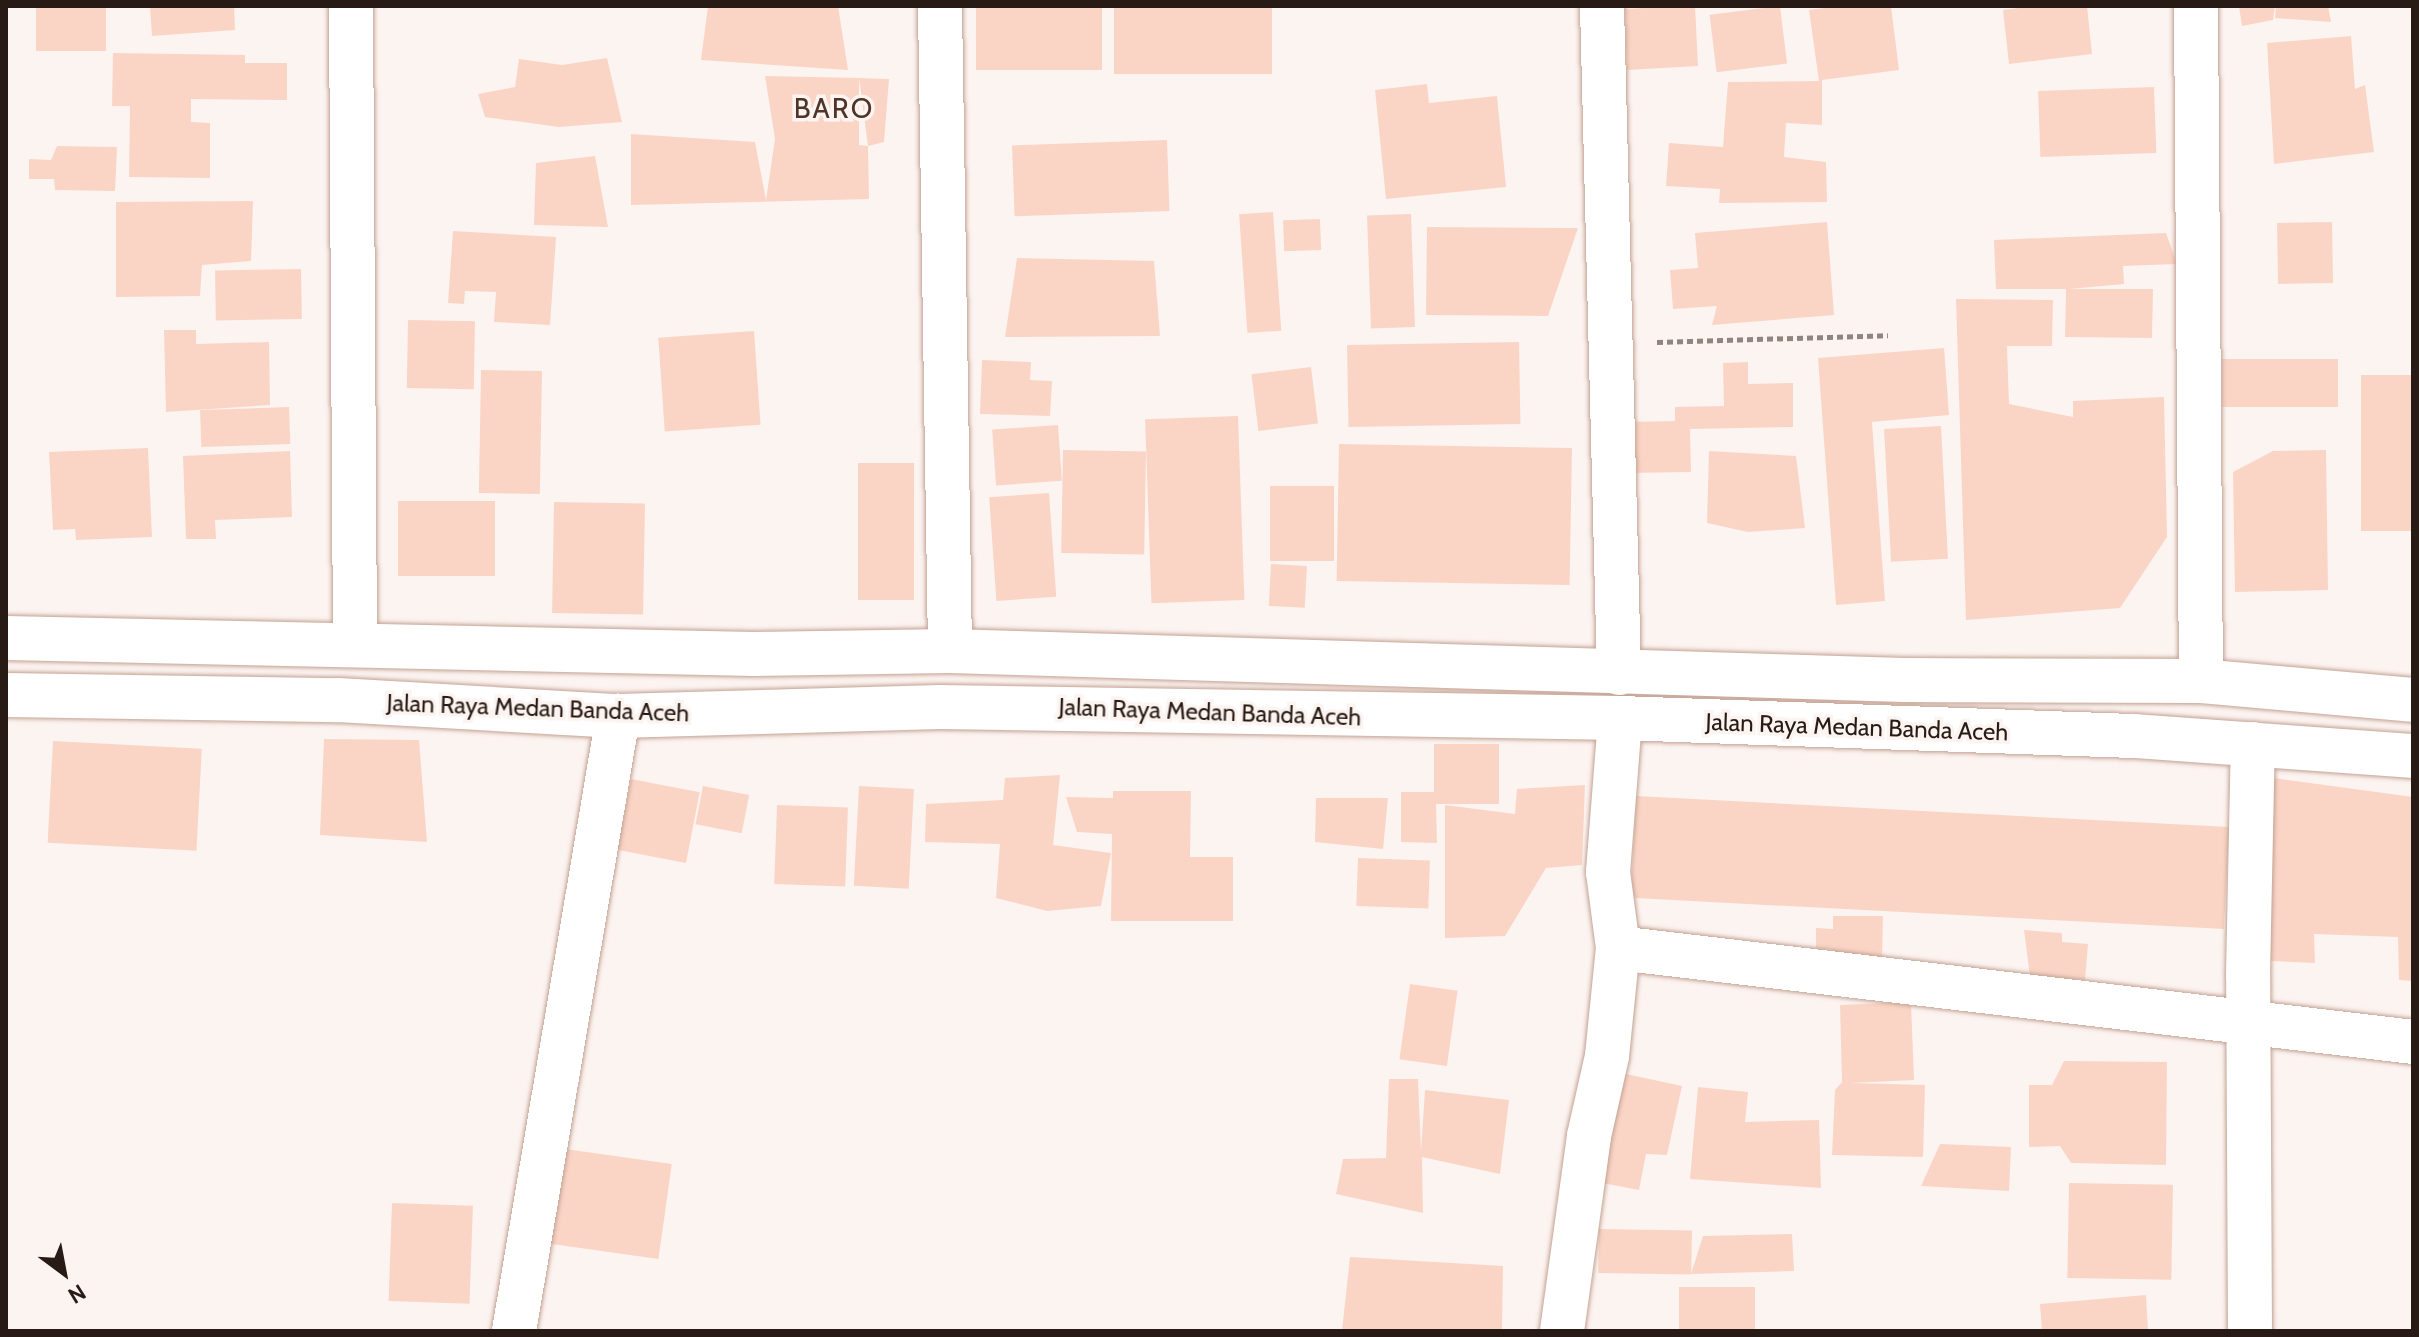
<!DOCTYPE html>
<html>
<head>
<meta charset="utf-8">
<style>
	body { margin:0 }
	#map { position:relative; width:2419px; height:1337px; overflow:hidden; background:#fcf4f1; font-family:Cabin,sans-serif }
	div>[style] { position:absolute }
	.building>* { inset:0; background:#fad5c6; transform-origin:0 0 }
	.path>* { height:5px; margin-top:-2.5px; transform-origin:0; background:repeating-linear-gradient(90deg,#8f8480 0 6px,transparent 0 10px) }
	.roads { filter:drop-shadow(0 0 2px #c4a293) drop-shadow(0 0 2px #c4a293) }
	.minor>* { height:44px; margin:-22px; padding:0 22px; transform-origin:22px; border-radius:22px; background:#fff }
	.highway>* { height:44px; margin:-22px; padding:0 22px; transform-origin:22px; border-radius:22px; background:#fff }
	span { translate:-50% -50%; white-space:nowrap; text-align:center; line-height:1.15; -webkit-text-stroke:7px #fcf4f1; paint-order:stroke }
	.street-label { font-size:24px; color:#281b15 }
	.quarter-label { font-size:28px; color:#503427; letter-spacing:2px }
	.frame { position:absolute; inset:0; border:8px solid #281b15; pointer-events:none }
	.north { position:absolute; left:24px; top:1233px; width:80px; height:80px; -webkit-text-stroke:6px #fcf4f1; paint-order:stroke; rotate:148deg; font-size:22px; font-weight:700; line-height:32px; text-align:center; color:#281b15 }
	.north::after { content:''; display:block; margin:auto; width:28px; height:36px; background:#281b15; clip-path:polygon(50% 0,100% 100%,50% 72%,0 100%) }
</style>
</head>
<body>
<div id="map">
	<div class="building">
		<div style="left:36px;top:6px;width:70px;height:45px"></div>
		<div style="clip-path:polygon(150px 6px,234px 6px,235px 30px,152px 36px)"></div>
		<div style="clip-path:polygon(708px 6px,838px 6px,848px 70px,701px 60px)"></div>
		<div style="left:976px;top:6px;width:126px;height:64px"></div>
		<div style="left:1114px;top:6px;width:158px;height:68px"></div>
		<div style="clip-path:polygon(1682px 6px,1695px 6px,1698px 66px,1627px 70px,1625px 9px)"></div>
		<div style="left:1780px;top:6px;width:58px;height:71px;rotate:83deg"></div>
		<div style="clip-path:polygon(1840px 6px,1891px 6px,1899px 70px,1822px 80px,1822px 125px,1786px 123px,1784px 157px,1826px 162px,1827px 202px,1719px 203px,1720px 189px,1666px 186px,1669px 143px,1723px 147px,1728px 82px,1819px 81px,1809px 10px)"></div>
		<div style="clip-path:polygon(2034px 6px,2087px 6px,2092px 54px,2009px 64px,2003px 10px)"></div>
		<div style="clip-path:polygon(2239px 6px,2275px 6px,2273px 20px,2242px 26px)"></div>
		<div style="clip-path:polygon(2276px 6px,2328px 6px,2331px 22px,2275px 18px)"></div>
		<div style="clip-path:polygon(2351px 36px,2355px 89px,2365px 85px,2374px 152px,2274px 164px,2267px 43px)"></div>
		<div style="clip-path:polygon(113px 53px,245px 55px,245px 63px,287px 63px,287px 100px,191px 99px,191px 122px,210px 123px,210px 178px,129px 177px,130px 106px,112px 106px)"></div>
		<div style="clip-path:polygon(607px 58px,622px 122px,559px 127px,485px 117px,478px 94px,515px 87px,519px 59px,562px 65px)"></div>
		<div style="clip-path:polygon(765px 76px,859px 78px,859px 145px,868px 146px,859px 78px,889px 79px,884px 142px,868px 146px,869px 199px,631px 205px,631px 134px,755px 142px,766px 200px,775px 139px)"></div>
		<div style="clip-path:polygon(1427px 84px,1429px 103px,1497px 96px,1506px 187px,1386px 199px,1375px 90px)"></div>
		<div style="left:2154px;top:87px;width:66px;height:116px;rotate:88deg"></div>
		<div style="left:1167px;top:140px;width:71px;height:155px;rotate:88deg"></div>
		<div style="clip-path:polygon(57px 146px,117px 147px,115px 191px,55px 190px,54px 179px,29px 179px,29px 159px,51px 160px)"></div>
		<div style="clip-path:polygon(595px 156px,608px 227px,534px 225px,536px 163px)"></div>
		<div style="clip-path:polygon(253px 201px,251px 261px,202px 265px,200px 296px,116px 297px,116px 202px)"></div>
		<div style="left:1273px;top:212px;width:119px;height:34px;rotate:86deg"></div>
		<div style="left:1411px;top:214px;width:113px;height:44px;rotate:88deg"></div>
		<div style="left:1320px;top:219px;width:31px;height:37px;rotate:88deg"></div>
		<div style="clip-path:polygon(1827px 222px,1834px 315px,1712px 325px,1717px 306px,1673px 309px,1670px 270px,1698px 268px,1695px 233px)"></div>
		<div style="left:2332px;top:222px;width:61px;height:55px;rotate:89deg"></div>
		<div style="clip-path:polygon(1427px 227px,1578px 228px,1548px 316px,1426px 315px)"></div>
		<div style="clip-path:polygon(453px 231px,556px 237px,550px 325px,494px 322px,496px 292px,465px 291px,464px 304px,448px 303px)"></div>
		<div style="clip-path:polygon(2166px 233px,2177px 264px,2123px 266px,2124px 284px,2070px 289px,2153px 289px,2152px 338px,2065px 337px,2066px 289px,1996px 289px,1994px 240px)"></div>
		<div style="clip-path:polygon(1017px 258px,1154px 261px,1160px 336px,1005px 337px)"></div>
		<div style="left:301px;top:269px;width:50px;height:86px;rotate:89deg"></div>
		<div style="clip-path:polygon(1956px 299px,2053px 300px,2052px 346px,2007px 346px,2009px 404px,2073px 417px,2073px 401px,2164px 397px,2167px 537px,2120px 608px,1966px 620px)"></div>
		<div style="left:408px;top:320px;width:67px;height:68px;rotate:1deg"></div>
		<div style="clip-path:polygon(164px 330px,196px 330px,196px 344px,269px 342px,270px 405px,166px 412px)"></div>
		<div style="left:754px;top:331px;width:94px;height:96px;rotate:86deg"></div>
		<div style="left:1519px;top:342px;width:82px;height:172px;rotate:89deg"></div>
		<div style="clip-path:polygon(1944px 348px,1949px 415px,1872px 422px,1885px 601px,1836px 605px,1818px 358px)"></div>
		<div style="left:2222px;top:359px;width:116px;height:48px"></div>
		<div style="clip-path:polygon(982px 360px,1031px 362px,1030px 380px,1052px 381px,1050px 416px,980px 414px)"></div>
		<div style="clip-path:polygon(1748px 362px,1748px 384px,1793px 383px,1793px 427px,1690px 429px,1691px 472px,1626px 473px,1626px 422px,1675px 421px,1675px 407px,1724px 406px,1723px 363px)"></div>
		<div style="left:1311px;top:367px;width:57px;height:60px;rotate:83deg"></div>
		<div style="left:481px;top:370px;width:61px;height:123px;rotate:1deg"></div>
		<div style="left:2413px;top:375px;width:156px;height:52px;rotate:90deg"></div>
		<div style="left:289px;top:407px;width:37px;height:89px;rotate:88deg"></div>
		<div style="left:1238px;top:416px;width:184px;height:93px;rotate:88deg"></div>
		<div style="left:1058px;top:425px;width:56px;height:66px;rotate:86deg"></div>
		<div style="left:1941px;top:426px;width:133px;height:57px;rotate:87deg"></div>
		<div style="left:1339px;top:444px;width:233px;height:137px;rotate:1deg"></div>
		<div style="clip-path:polygon(148px 448px,152px 537px,76px 540px,75px 529px,53px 530px,49px 452px)"></div>
		<div style="left:1063px;top:450px;width:83px;height:103px;rotate:1deg"></div>
		<div style="clip-path:polygon(2326px 450px,2328px 590px,2235px 592px,2233px 472px,2273px 451px)"></div>
		<div style="clip-path:polygon(290px 451px,292px 517px,215px 520px,216px 539px,186px 539px,183px 456px)"></div>
		<div style="clip-path:polygon(1709px 451px,1796px 456px,1805px 528px,1748px 532px,1707px 523px)"></div>
		<div style="left:858px;top:463px;width:56px;height:137px"></div>
		<div style="left:1270px;top:486px;width:64px;height:75px"></div>
		<div style="left:1049px;top:493px;width:104px;height:60px;rotate:86deg"></div>
		<div style="left:398px;top:501px;width:97px;height:75px"></div>
		<div style="left:554px;top:502px;width:91px;height:111px;rotate:1deg"></div>
		<div style="left:1271px;top:564px;width:36px;height:42px;rotate:3deg"></div>
		<div style="clip-path:polygon(324px 739px,419px 740px,427px 842px,320px 835px)"></div>
		<div style="left:53px;top:741px;width:149px;height:102px;rotate:3deg"></div>
		<div style="clip-path:polygon(1434px 744px,1499px 744px,1499px 804px,1436px 804px,1437px 843px,1401px 842px,1401px 792px,1434px 792px)"></div>
		<div style="clip-path:polygon(1060px 775px,1053px 845px,1111px 853px,1101px 906px,1047px 911px,996px 898px,1000px 844px,925px 842px,926px 804px,1003px 800px,1005px 778px)"></div>
		<div style="clip-path:polygon(2274px 778px,2413px 797px,2413px 981px,2399px 980px,2398px 937px,2314px 934px,2315px 963px,2251px 960px)"></div>
		<div style="left:631px;top:779px;width:70px;height:72px;rotate:11deg"></div>
		<div style="clip-path:polygon(1585px 785px,1582px 865px,1546px 868px,1505px 936px,1445px 938px,1445px 805px,1515px 814px,1517px 789px)"></div>
		<div style="left:703px;top:786px;width:47px;height:39px;rotate:11deg"></div>
		<div style="left:859px;top:786px;width:55px;height:100px;rotate:3deg"></div>
		<div style="clip-path:polygon(1113px 791px,1191px 791px,1190px 857px,1233px 857px,1233px 921px,1111px 921px,1112px 834px,1077px 832px,1066px 797px,1113px 798px)"></div>
		<div style="left:1636px;top:796px;width:594px;height:102px;rotate:3deg"></div>
		<div style="clip-path:polygon(1316px 798px,1388px 798px,1383px 849px,1315px 842px)"></div>
		<div style="left:777px;top:805px;width:71px;height:79px;rotate:2deg"></div>
		<div style="left:1358px;top:858px;width:72px;height:48px;rotate:2deg"></div>
		<div style="clip-path:polygon(1833px 916px,1883px 916px,1882px 961px,1830px 960px,1831px 949px,1816px 950px,1816px 928px,1833px 929px)"></div>
		<div style="clip-path:polygon(2024px 930px,2062px 933px,2062px 942px,2088px 944px,2085px 980px,2030px 976px)"></div>
		<div style="left:1410px;top:984px;width:48px;height:76px;rotate:8deg"></div>
		<div style="clip-path:polygon(1911px 1002px,1914px 1080px,1851px 1083px,1925px 1085px,1923px 1157px,1832px 1155px,1835px 1090px,1842px 1082px,1840px 1005px)"></div>
		<div style="clip-path:polygon(2064px 1061px,2167px 1062px,2166px 1165px,2071px 1163px,2060px 1146px,2029px 1147px,2029px 1085px,2052px 1085px)"></div>
		<div style="clip-path:polygon(1612px 1071px,1682px 1086px,1667px 1155px,1646px 1154px,1639px 1190px,1592px 1181px)"></div>
		<div style="clip-path:polygon(1389px 1079px,1418px 1079px,1421px 1151px,1425px 1090px,1509px 1100px,1500px 1174px,1422px 1157px,1423px 1213px,1336px 1194px,1343px 1159px,1386px 1158px)"></div>
		<div style="clip-path:polygon(1698px 1087px,1748px 1092px,1745px 1122px,1819px 1120px,1821px 1188px,1690px 1179px)"></div>
		<div style="clip-path:polygon(1940px 1144px,2011px 1147px,2009px 1191px,1921px 1186px)"></div>
		<div style="left:551px;top:1147px;width:122px;height:96px;rotate:8deg"></div>
		<div style="left:2069px;top:1183px;width:104px;height:95px;rotate:1deg"></div>
		<div style="left:392px;top:1203px;width:81px;height:98px;rotate:2deg"></div>
		<div style="left:1599px;top:1229px;width:93px;height:44px;rotate:1deg"></div>
		<div style="clip-path:polygon(1792px 1234px,1794px 1271px,1691px 1274px,1703px 1236px)"></div>
		<div style="clip-path:polygon(1350px 1257px,1503px 1266px,1502px 1331px,1342px 1331px)"></div>
		<div style="left:1755px;top:1287px;width:44px;height:76px;rotate:90deg"></div>
		<div style="clip-path:polygon(2146px 1295px,2148px 1331px,2042px 1331px,2040px 1304px)"></div>
	</div>
	<div class="path">
		<div style="left:1657px;top:342px;width:231px;rotate:-1.7deg"></div>
	</div>
	<div class="roads">
		<div class="minor">
			<div style="left:351px;top:6px;width:638px;rotate:89.64deg"></div>
			<div style="left:940px;top:6px;width:645px;rotate:89.11deg"></div>
			<div style="left:1602px;top:6px;width:667px;rotate:88.54deg"></div>
			<div style="left:2196px;top:6px;width:675px;rotate:89.58deg"></div>
			<div style="left:1618px;top:948px;width:801px;rotate:6.74deg"></div>
			<div style="left:514px;top:1331px;width:624px;rotate:-80.4deg"></div>
			<div style="left:1562px;top:1331px;width:197px;rotate:-82.1deg"></div>
			<div style="left:1589px;top:1136px;width:82px;rotate:-77.3deg"></div>
			<div style="left:1607px;top:1056px;width:109px;rotate:-84.2deg"></div>
			<div style="left:1618px;top:948px;width:77px;rotate:-97.5deg"></div>
			<div style="left:1608px;top:872px;width:154px;rotate:-85.5deg"></div>
			<div style="left:2250px;top:1331px;width:356px;rotate:-90.3deg"></div>
			<div style="left:2248px;top:975px;width:231px;rotate:-88.8deg"></div>
		</div>
		<div class="highway">
			<div style="left:6px;top:638px;width:748px;rotate:1.23deg"></div>
			<div style="left:754px;top:654px;width:196px;rotate:-0.9deg"></div>
			<div style="left:950px;top:651px;width:954px;rotate:1.74deg"></div>
			<div style="left:1904px;top:680px;width:297px;rotate:0.2deg"></div>
			<div style="left:2201px;top:681px;width:213px;rotate:5.1deg"></div>
			<div style="left:6px;top:695px;width:332px;rotate:0.9deg"></div>
			<div style="left:338px;top:700px;width:280px;rotate:3.3deg"></div>
			<div style="left:618px;top:716px;width:322px;rotate:-1.6deg"></div>
			<div style="left:940px;top:707px;width:680px;rotate:0.93deg"></div>
			<div style="left:1620px;top:718px;width:514px;rotate:2.01deg"></div>
			<div style="left:2134px;top:736px;width:280px;rotate:4.1deg"></div>
		</div>
	</div>
	<div class="street-label">
		<span style="left:538px;top:708px;rotate:2deg">Jalan Raya Medan Banda Aceh</span>
		<span style="left:1210px;top:712px;rotate:2deg">Jalan Raya Medan Banda Aceh</span>
		<span style="left:1857px;top:727px;rotate:2deg">Jalan Raya Medan Banda Aceh</span>
	</div>
	<div class="quarter-label">
		<span style="left:834px;top:108px">BARO</span>
	</div>
	<div class="frame"></div>
	<div class="north">N</div>
</div>
</body>
</html>
